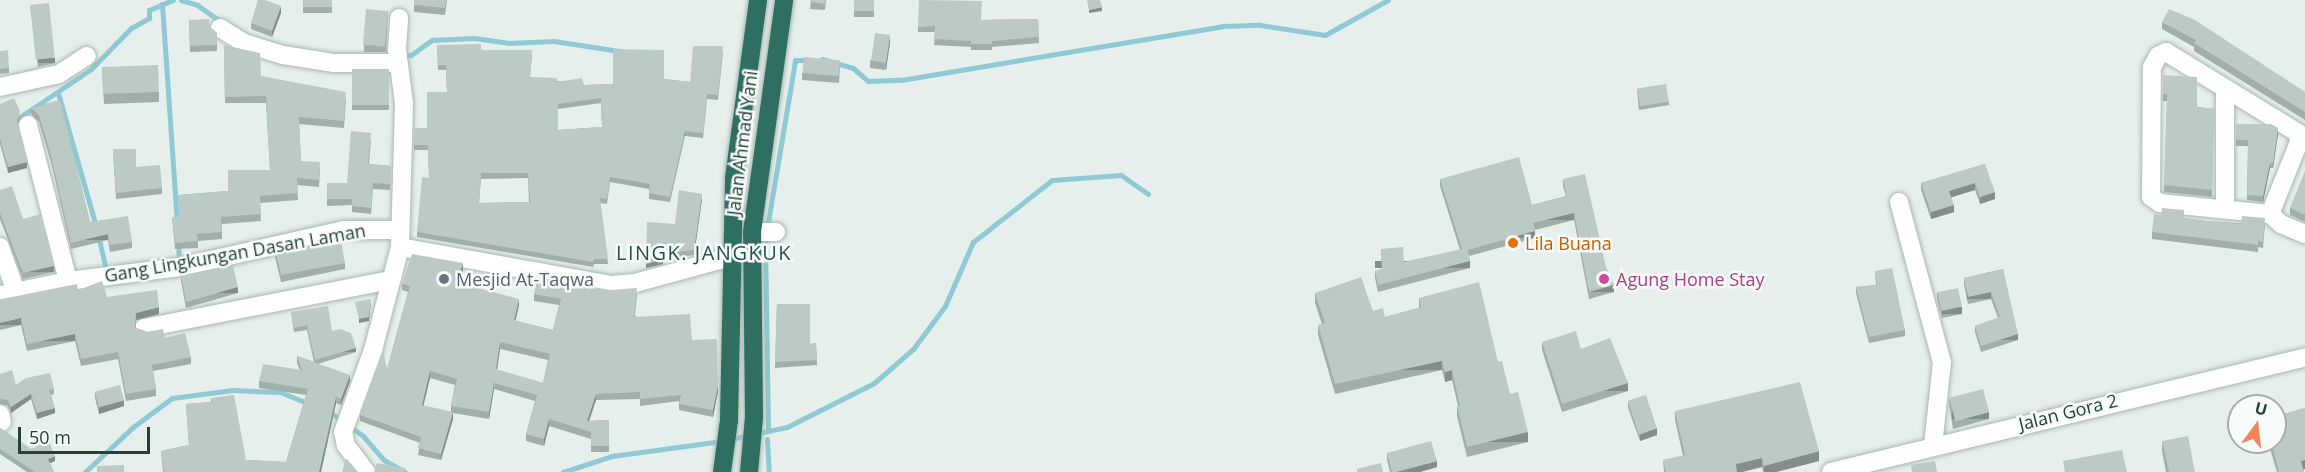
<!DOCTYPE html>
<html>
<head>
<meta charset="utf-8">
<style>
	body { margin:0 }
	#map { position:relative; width:2305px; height:472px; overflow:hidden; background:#e6efeb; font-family:"Open Sans",sans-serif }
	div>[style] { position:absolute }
	.stream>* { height:5px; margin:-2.5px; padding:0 2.5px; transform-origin:2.5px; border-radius:2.5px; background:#8ec9d4 }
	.roads { filter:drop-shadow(0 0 2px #a8b8b2) drop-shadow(0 0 2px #a8b8b2) }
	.minor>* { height:18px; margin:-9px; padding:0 9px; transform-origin:9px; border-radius:9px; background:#fff }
	.highway>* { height:18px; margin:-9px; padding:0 9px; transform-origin:9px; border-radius:9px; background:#2f6f62 }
	.wall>* { inset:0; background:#a1aea9; transform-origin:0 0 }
	.shaded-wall>* { inset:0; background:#838d89; transform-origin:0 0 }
	.building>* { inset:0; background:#bbcac4; transform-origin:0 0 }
	.dots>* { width:16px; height:16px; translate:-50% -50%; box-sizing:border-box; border:3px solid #f7fbf9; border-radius:50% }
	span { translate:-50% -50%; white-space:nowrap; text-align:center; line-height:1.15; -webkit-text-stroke:5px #f7fbf9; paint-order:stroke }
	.street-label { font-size:18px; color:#24423a }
	.food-label { font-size:18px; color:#c56008 }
	.left { translate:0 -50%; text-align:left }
	.worship-label { font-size:18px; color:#5b616d }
	.hotel-label { font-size:18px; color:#b23c85 }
	.neighbourhood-label { font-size:20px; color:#1f5548; letter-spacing:1.5px }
	.north { position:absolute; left:2227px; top:394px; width:60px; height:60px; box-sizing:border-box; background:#f7fbf9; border:2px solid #a3b1ad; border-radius:50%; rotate:15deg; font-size:16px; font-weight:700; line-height:24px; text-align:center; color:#24423a }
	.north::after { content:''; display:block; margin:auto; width:21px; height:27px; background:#f4845f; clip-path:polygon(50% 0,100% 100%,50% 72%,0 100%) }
	.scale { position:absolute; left:18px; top:427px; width:132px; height:27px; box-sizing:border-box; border:3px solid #24423a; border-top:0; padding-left:8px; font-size:18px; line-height:21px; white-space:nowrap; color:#24423a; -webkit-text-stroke:4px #f7fbf9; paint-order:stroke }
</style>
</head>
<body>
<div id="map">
	<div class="stream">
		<div style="left:181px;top:0;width:17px;rotate:17deg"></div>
		<div style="left:197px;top:5px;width:32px;rotate:35deg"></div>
		<div style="left:162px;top:4px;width:221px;rotate:86.1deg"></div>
		<div style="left:400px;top:56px;width:11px;rotate:-5deg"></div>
		<div style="left:411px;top:55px;width:26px;rotate:-36deg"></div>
		<div style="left:432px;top:40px;width:42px;rotate:-2.7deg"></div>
		<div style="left:474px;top:38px;width:34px;rotate:8deg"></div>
		<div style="left:508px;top:43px;width:46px;rotate:-2.5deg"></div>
		<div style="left:554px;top:41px;width:66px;rotate:8.7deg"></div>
		<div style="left:822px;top:59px;width:32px;rotate:16deg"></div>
		<div style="left:853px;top:68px;width:20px;rotate:41deg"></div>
		<div style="left:868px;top:81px;width:33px;rotate:-2deg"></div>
		<div style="left:901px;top:80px;width:326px;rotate:-9.5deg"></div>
		<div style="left:1222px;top:26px;width:38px;rotate:-2deg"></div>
		<div style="left:1260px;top:25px;width:66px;rotate:8.7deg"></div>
		<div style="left:1325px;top:35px;width:72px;rotate:-29.1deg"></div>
		<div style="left:58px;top:93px;width:138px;rotate:74.1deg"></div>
		<div style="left:14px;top:121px;width:93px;rotate:-34deg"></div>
		<div style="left:91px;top:69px;width:57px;rotate:-45.7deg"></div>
		<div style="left:131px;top:28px;width:21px;rotate:-29deg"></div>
		<div style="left:149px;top:18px;width:8px;rotate:-90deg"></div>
		<div style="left:149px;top:10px;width:26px;rotate:-23deg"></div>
		<div style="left:98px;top:235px;width:39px;rotate:77deg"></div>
		<div style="left:178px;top:242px;width:21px;rotate:87deg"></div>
		<div style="left:330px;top:412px;width:41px;rotate:36deg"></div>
		<div style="left:363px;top:436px;width:32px;rotate:49deg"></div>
		<div style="left:384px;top:460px;width:24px;rotate:30deg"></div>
		<div style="left:768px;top:431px;width:191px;rotate:-90.9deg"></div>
		<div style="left:765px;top:240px;width:182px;rotate:-80.5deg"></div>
		<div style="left:795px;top:60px;width:15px"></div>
		<div style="left:731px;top:439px;width:57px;rotate:-12.1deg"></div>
		<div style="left:787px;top:427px;width:97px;rotate:-26.8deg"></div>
		<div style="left:874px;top:383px;width:52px;rotate:-41.1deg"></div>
		<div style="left:913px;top:349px;width:54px;rotate:-53.3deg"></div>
		<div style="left:945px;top:306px;width:70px;rotate:-66.4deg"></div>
		<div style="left:973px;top:242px;width:100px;rotate:-38.1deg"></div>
		<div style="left:1052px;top:180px;width:69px;rotate:-4.1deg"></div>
		<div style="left:1121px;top:175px;width:33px;rotate:35deg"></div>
		<div style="left:767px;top:439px;width:33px;rotate:87deg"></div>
		<div style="left:85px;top:472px;width:66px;rotate:-43.2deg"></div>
		<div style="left:133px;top:427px;width:49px;rotate:-36.6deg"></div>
		<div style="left:172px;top:398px;width:61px;rotate:-7.6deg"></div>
		<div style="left:232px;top:390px;width:48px;rotate:2.4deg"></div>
		<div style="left:280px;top:392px;width:32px;rotate:22deg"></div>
		<div style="left:563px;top:472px;width:52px;rotate:-18.1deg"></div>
		<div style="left:612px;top:456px;width:111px;rotate:-7.8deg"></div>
	</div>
	<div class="roads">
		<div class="minor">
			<div style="left:220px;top:28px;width:28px;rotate:32deg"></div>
			<div style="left:244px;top:43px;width:41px;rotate:17.1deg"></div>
			<div style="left:283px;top:55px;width:52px;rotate:8.9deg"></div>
			<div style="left:334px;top:63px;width:64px"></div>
			<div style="left:2166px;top:52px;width:155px;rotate:31.5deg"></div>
			<div style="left:2298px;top:133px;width:9px;rotate:84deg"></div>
			<div style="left:2299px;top:142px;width:78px;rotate:111.9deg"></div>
			<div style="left:2270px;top:214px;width:111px;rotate:-174.3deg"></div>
			<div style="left:2160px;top:203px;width:11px;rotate:-146deg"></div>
			<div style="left:2151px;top:197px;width:130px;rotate:-89.6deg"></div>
			<div style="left:2152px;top:67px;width:13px;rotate:-61deg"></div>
			<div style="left:2158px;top:56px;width:9px;rotate:-27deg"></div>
			<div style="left:0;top:87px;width:60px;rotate:-12.4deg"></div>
			<div style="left:59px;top:74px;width:33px;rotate:-33deg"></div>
			<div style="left:2225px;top:90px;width:117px;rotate:90deg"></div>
			<div style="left:28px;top:125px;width:161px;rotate:75.6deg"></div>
			<div style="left:1899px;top:202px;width:166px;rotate:75deg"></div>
			<div style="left:1942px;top:362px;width:84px;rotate:96.1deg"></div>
			<div style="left:2270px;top:214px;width:15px;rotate:42deg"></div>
			<div style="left:2281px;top:224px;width:26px;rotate:23deg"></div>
			<div style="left:752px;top:232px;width:24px"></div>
			<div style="left:0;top:247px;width:48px;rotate:70.4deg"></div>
			<div style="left:400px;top:247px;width:215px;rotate:10.2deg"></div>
			<div style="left:612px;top:285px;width:23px;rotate:-5deg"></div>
			<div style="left:635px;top:283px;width:99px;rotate:-15.2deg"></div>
			<div style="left:0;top:295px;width:69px;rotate:-11.6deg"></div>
			<div style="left:68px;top:281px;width:113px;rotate:-7.1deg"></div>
			<div style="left:180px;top:267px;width:168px;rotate:-12.7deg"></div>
			<div style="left:344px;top:230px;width:55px"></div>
			<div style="left:144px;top:328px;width:252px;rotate:-11deg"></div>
			<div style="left:0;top:414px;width:8px;rotate:76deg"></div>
			<div style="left:366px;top:472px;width:34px;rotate:-127deg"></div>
			<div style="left:346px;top:445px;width:13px;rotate:-103deg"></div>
			<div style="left:343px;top:432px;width:87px;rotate:-69.9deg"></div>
			<div style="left:373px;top:350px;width:106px;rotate:-75.3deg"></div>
			<div style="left:400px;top:247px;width:143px;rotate:-88.4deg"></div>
			<div style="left:404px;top:104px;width:55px;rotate:-97.3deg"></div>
			<div style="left:397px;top:49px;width:31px;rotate:-86deg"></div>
			<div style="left:1831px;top:472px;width:488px;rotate:-13.6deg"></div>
		</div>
		<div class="highway">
			<div style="left:722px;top:472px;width:52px;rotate:-82.3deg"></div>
			<div style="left:729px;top:420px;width:242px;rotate:-88.8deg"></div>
			<div style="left:734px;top:178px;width:180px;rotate:-82.3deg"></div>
			<div style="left:749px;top:472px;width:55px;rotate:-84.8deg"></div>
			<div style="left:754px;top:417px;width:185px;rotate:-90.6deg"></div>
			<div style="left:752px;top:232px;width:234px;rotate:-82.1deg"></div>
		</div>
	</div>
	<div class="wall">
		<div style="left:303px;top:0;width:29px;height:13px"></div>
		<div style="clip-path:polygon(414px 0,447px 0,445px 15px,414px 12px)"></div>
		<div style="clip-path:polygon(811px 0,826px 0,825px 10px,810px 9px)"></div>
		<div style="left:854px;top:0;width:20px;height:17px"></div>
		<div style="clip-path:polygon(30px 5px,55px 63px,38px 67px)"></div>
		<div style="clip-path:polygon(388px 11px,386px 52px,364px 52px,364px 45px)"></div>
		<div style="clip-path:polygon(281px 13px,272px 37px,251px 29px,251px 23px)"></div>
		<div style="clip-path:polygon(1038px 19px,1039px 43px,992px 47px,992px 50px,971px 50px,971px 47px,934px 45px,935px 32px,918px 32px,918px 27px,981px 20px)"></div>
		<div style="clip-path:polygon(189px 20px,210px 27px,217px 33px,217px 51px,190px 52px)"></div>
		<div style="clip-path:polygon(2162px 22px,2305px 92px,2305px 120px,2194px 51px,2194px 47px,2162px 29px)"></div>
		<div style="clip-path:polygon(890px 42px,886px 70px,870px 68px,870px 61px)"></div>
		<div style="clip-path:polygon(224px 45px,261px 76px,346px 99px,344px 128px,299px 124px,301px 161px,320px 169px,319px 187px,297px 185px,298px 200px,260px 203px,261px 221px,222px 224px,222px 239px,198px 241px,198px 248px,175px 249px,172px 217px,180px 217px,178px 195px,228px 191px,270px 170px,266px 103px,225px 103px)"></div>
		<div style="clip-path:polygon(evenodd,437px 45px,532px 55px,530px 77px,584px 85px,613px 84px,664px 79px,690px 82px,723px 52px,718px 100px,707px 99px,703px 138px,685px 136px,670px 202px,649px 199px,649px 189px,610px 182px,607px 204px,600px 203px,608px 264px,594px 264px,593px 267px,417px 237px,417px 232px,429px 178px,428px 150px,414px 150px,414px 128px,427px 128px,447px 92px,446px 70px,438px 70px,437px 45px,601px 103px,602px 127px,558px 130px,558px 109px,601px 103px,437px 45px,528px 178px,529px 202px,479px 203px,481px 179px,528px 178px)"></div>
		<div style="clip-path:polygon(0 51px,9px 68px,9px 73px,0 74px)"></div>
		<div style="clip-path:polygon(840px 67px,839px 83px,802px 80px,802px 73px)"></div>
		<div style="clip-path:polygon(102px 68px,159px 92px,159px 102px,104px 104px)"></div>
		<div style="left:352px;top:69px;width:37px;height:41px"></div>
		<div style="clip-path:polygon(2163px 75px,2197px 107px,2214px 109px,2212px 197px,2164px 192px,2167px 101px,2163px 101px)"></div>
		<div style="clip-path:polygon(1637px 89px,1669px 102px,1669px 105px,1639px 110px)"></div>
		<div style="clip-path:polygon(60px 100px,90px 222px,132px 242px,132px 248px,110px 252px,108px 240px,71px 249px,51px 162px,39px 122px,31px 114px,31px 108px)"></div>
		<div style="clip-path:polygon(0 104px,20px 117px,18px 125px,27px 168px,8px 173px,0 144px)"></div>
		<div style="clip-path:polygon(2236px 124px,2278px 134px,2273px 168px,2270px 168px,2263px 202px,2247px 200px,2248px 146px,2236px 146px)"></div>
		<div style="clip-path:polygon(371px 139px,369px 164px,391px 166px,390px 190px,373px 189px,371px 214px,352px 212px,352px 205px,327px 206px,327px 183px,347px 183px)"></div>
		<div style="clip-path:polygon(113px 154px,136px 167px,162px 188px,162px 194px,116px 199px)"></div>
		<div style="clip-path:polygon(1985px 164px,1995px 199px,1980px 204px,1975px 190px,1951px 197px,1954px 212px,1931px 219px,1921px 190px,1921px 183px)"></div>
		<div style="clip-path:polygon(2305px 172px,2305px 222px,2290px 215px,2290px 208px)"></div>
		<div style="clip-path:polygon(1440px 179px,1532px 205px,1566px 196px,1563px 186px,1563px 179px,1606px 267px,1614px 292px,1589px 299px,1574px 220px,1535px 230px,1535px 238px,1469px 256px,1470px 268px,1378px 292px,1375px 278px,1375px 271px,1382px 269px,1381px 249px,1404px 262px,1460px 250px,1440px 186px)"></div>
		<div style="clip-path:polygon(0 190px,23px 219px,54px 272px,23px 279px,0 219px)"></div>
		<div style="clip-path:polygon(702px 199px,694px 255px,663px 259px,663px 264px,646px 268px,675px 224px)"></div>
		<div style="clip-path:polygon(2162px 215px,2206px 221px,2265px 225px,2263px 248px,2258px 247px,2258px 252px,2152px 239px,2152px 232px)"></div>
		<div style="clip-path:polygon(275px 250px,345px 263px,345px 269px,281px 282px,275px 257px)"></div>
		<div style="clip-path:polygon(2003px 269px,2018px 340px,1981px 352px,1975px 332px,1975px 326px,1998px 318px,1991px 299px,1968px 304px,1964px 285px,1964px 278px)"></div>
		<div style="clip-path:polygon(evenodd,463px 270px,458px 282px,519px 305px,515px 321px,553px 330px,559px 305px,534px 301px,534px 294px,637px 294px,635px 316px,692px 340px,718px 391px,713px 417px,679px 410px,679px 401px,640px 406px,640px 399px,596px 400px,589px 421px,609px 420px,609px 452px,591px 452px,591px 439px,549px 426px,544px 446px,526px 441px,526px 434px,535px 401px,494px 389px,489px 419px,453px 413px,453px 419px,441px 460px,418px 455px,420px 443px,360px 421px,360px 415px,387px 369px,408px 292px,402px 290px,402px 284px,463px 270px,500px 349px,548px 360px,543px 383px,497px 370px,500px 349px,463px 270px,430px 378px,455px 385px,451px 406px,451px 412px,423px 406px,430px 378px)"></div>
		<div style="clip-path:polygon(1875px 271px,1905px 330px,1905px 336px,1869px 343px,1856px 293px,1856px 287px,1876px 285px)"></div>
		<div style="clip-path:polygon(181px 275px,238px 293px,186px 308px,181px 281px)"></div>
		<div style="clip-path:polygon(78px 290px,107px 297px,159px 314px,136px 320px,136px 328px,165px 338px,191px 357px,191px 364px,153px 371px,156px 389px,156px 396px,126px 401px,118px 359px,81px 366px,75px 341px,27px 351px,21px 325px,0 330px,0 299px,2px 299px)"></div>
		<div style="clip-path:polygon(1937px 292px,1962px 314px,1942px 318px,1937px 299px)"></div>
		<div style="clip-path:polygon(1315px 293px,1373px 311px,1385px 317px,1419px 308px,1419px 298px,1498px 362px,1528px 442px,1467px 457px,1457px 416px,1457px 406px,1458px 406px,1452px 380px,1445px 382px,1442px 370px,1335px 394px,1318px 335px,1318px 325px,1322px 324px,1315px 303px)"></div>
		<div style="clip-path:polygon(777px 304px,810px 344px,816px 343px,817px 365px,775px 368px)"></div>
		<div style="clip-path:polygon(291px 312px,332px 331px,356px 352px,318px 364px,350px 381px,341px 405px,336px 403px,321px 472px,163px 472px,161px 451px,189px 445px,186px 404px,211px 402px,211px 398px,246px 460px,286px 462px,306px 395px,259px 388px,259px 381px,300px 370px,297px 363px,297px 356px,314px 362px,307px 330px,294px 332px)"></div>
		<div style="clip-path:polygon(1542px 342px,1581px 349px,1628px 391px,1562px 412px,1542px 350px)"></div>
		<div style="clip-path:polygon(0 374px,16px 385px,54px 389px,54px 394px,51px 395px,55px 413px,37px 419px,31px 399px,11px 413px,8px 406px,0 404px)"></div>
		<div style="clip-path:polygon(95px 392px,124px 406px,99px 414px,95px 398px)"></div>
		<div style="clip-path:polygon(1949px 399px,1989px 419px,1953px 429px,1949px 405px)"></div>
		<div style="clip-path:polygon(1628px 401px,1657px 435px,1640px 441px,1628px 408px)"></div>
		<div style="clip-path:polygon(2305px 408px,2305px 469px,2277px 472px,2268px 442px,2275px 442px,2284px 414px)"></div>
		<div style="clip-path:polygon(1675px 411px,1819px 461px,1776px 472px,1763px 472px,1762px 467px,1742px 472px,1664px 472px,1663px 460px,1683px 456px,1675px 420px)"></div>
		<div style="clip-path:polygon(0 428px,31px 449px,55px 461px,50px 463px,54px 472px,27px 472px,0 454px)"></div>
		<div style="clip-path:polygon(2162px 441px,2195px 472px,2166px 472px,2162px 451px)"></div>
		<div style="clip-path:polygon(1387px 453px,1437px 467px,1420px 472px,1390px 472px,1387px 460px)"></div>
	</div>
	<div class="shaded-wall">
		<div style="clip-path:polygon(281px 6px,281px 13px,272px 37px,272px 31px)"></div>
		<div style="clip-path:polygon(1102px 7px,1102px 11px,1089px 13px,1089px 10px)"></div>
		<div style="clip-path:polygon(890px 35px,890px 42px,886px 70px,886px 64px)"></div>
		<div style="left:55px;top:58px;width:5px;height:17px;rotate:90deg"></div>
		<div style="clip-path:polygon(2278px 128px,2278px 134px,2273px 168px,2273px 163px)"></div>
		<div style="left:685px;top:131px;width:5px;height:68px;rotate:90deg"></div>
		<div style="clip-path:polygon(27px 162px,27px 168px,8px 173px,8px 167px)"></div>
		<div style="clip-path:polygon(2270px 163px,2270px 168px,2263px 202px,2263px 196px)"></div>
		<div style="clip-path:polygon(1975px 183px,1975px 190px,1949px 198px,1949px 191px)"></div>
		<div style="clip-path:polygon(1995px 192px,1995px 199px,1980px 204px,1980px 197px)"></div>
		<div style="clip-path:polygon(702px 194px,702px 199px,694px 255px,694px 250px)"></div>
		<div style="clip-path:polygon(1954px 205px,1954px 212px,1931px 219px,1931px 212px)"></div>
		<div style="left:1574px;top:213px;width:7px;height:42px;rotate:90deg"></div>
		<div style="left:1535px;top:231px;width:7px;height:70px;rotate:90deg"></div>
		<div style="left:108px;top:234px;width:6px;height:38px;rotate:90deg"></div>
		<div style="clip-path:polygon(663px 259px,663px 264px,646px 268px,646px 264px)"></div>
		<div style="left:1470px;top:261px;width:7px;height:95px;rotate:90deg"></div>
		<div style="clip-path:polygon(463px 263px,463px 270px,456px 288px,456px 282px)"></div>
		<div style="left:54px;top:266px;width:6px;height:32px;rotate:90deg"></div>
		<div style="left:1614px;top:285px;width:7px;height:26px;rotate:90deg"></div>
		<div style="left:238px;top:287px;width:6px;height:54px;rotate:90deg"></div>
		<div style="left:1991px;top:292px;width:7px;height:24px;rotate:90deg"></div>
		<div style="clip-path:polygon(519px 299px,519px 305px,514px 327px,514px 320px)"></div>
		<div style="clip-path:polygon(371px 302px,369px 321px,359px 323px,359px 319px)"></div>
		<div style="clip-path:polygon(159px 307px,159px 314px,136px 320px,135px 335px,136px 313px)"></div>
		<div style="left:1962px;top:307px;width:7px;height:20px;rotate:90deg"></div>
		<div style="left:21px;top:318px;width:7px;height:22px;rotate:90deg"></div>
		<div style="left:75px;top:334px;width:7px;height:49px;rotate:90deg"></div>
		<div style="left:2018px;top:334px;width:6px;height:39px;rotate:90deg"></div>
		<div style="clip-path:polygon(500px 342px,500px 349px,496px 376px,496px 369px)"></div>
		<div style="left:356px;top:348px;width:4px;height:43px;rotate:90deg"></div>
		<div style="left:1442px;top:361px;width:9px;height:109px;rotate:90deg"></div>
		<div style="clip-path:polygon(1452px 370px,1452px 380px,1445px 382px,1445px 372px)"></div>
		<div style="clip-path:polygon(430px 371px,430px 378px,422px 412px,422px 405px)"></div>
		<div style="clip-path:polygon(350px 375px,350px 381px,341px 405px,341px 399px)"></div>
		<div style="clip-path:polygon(494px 383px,494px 389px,489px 419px,489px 412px)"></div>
		<div style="left:1628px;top:383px;width:8px;height:69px;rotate:90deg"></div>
		<div style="clip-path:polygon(718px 385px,718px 391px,713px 417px,713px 410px)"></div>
		<div style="clip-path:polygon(31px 394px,31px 399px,11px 413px,11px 407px)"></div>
		<div style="clip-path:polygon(596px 394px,596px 400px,587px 427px,587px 421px)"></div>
		<div style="clip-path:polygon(336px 397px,336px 403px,321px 472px,319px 472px)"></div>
		<div style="clip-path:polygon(124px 400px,124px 406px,99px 414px,99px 407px)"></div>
		<div style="clip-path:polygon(55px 408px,55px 413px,37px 419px,37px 413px)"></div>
		<div style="clip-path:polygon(453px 412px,453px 419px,441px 460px,441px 454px)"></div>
		<div style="left:1989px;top:412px;width:7px;height:37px;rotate:90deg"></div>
		<div style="clip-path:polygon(549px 419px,549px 426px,544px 446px,544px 439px)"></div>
		<div style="clip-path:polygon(1657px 428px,1657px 435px,1640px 441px,1640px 435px)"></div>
		<div style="left:1528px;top:432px;width:10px;height:63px;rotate:90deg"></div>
		<div style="clip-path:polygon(1819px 451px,1819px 461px,1776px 472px,1764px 472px,1764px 466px)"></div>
		<div style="clip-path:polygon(55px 456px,55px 461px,48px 464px,48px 459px)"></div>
		<div style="clip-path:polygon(1762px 458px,1762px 467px,1742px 472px,1736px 472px,1736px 464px)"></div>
		<div style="clip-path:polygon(2305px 460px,2305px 469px,2301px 470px,2301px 461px)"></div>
		<div style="clip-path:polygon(1437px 461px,1437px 467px,1420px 472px,1396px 472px)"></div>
	</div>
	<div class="building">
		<div style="clip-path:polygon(258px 0,265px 0,281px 6px,272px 31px,251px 23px)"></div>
		<div style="left:303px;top:0;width:29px;height:7px"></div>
		<div style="clip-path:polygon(414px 0,446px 0,445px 8px,414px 5px)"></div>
		<div style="clip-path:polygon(811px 0,825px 0,825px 4px,810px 2px)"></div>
		<div style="left:854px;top:0;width:20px;height:11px"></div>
		<div style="clip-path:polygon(919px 0,982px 1px,981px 20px,1038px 19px,1039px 37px,992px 41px,992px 44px,971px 44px,971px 41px,934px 39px,935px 26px,918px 27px)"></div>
		<div style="clip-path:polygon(1087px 0,1100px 0,1102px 7px,1089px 10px)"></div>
		<div style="left:49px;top:3px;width:55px;height:19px;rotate:84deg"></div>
		<div style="left:366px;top:9px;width:22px;height:36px;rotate:5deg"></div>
		<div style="clip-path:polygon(2169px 9px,2195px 20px,2305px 92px,2305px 112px,2194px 43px,2196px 40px,2162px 22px)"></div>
		<div style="clip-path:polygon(209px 19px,210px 27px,217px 33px,217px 45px,190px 46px,189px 20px)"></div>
		<div style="left:875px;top:33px;width:15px;height:28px;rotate:8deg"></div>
		<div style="clip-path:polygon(evenodd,481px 44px,481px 50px,532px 50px,530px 77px,557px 78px,557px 82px,582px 78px,584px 85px,613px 84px,613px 49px,664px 50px,664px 79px,690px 82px,693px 46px,723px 46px,718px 95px,707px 94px,703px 133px,685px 131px,670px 197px,649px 193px,650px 184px,610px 177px,607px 199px,600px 198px,608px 259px,594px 259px,593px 262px,417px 232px,422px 177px,429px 178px,428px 145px,414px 145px,414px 128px,427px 128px,427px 92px,447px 92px,446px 65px,438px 65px,437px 45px,481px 44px,601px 98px,602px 127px,558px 130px,558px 104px,601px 98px,481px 44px,481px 173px,528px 173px,530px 202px,479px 203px,481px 173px)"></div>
		<div style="clip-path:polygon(224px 45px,260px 53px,261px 76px,346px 92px,344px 121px,299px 117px,301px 161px,320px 162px,319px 180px,297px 178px,298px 193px,260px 196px,261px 214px,221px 217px,222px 232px,197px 234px,198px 241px,175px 243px,172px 217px,180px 217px,178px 195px,228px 191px,228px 170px,270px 170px,266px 96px,225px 97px)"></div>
		<div style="clip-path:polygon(8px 50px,9px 68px,0 69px,0 51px)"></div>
		<div style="left:804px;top:57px;width:36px;height:16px;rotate:5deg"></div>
		<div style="left:158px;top:65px;width:27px;height:56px;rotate:88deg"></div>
		<div style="left:352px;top:69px;width:37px;height:36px"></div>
		<div style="clip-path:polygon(2163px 75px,2197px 77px,2197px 107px,2214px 109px,2212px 190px,2164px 185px,2167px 94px,2163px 95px)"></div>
		<div style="left:1666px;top:84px;width:18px;height:29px;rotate:81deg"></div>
		<div style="clip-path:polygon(14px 98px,20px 111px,17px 122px,27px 162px,8px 167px,0 138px,0 104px)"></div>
		<div style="clip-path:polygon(60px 100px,90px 222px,128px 216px,132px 242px,110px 245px,108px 234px,71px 243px,51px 156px,39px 115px,31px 108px)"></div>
		<div style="clip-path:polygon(2236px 124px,2271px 124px,2278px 128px,2273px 163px,2270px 163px,2263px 196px,2247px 195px,2248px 140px,2236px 140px)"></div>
		<div style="clip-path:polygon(351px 131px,371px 133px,368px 164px,391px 166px,390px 184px,373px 183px,371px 208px,352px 206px,352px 199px,327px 199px,327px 183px,347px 183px)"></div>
		<div style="clip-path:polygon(113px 149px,136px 149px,136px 167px,160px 165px,162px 188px,116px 193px)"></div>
		<div style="clip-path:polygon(1519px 157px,1532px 205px,1567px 196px,1563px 179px,1585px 174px,1606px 267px,1614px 285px,1589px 292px,1574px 213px,1533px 223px,1535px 231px,1468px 250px,1470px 261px,1378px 285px,1375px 271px,1382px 269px,1381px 249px,1403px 247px,1404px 262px,1462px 249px,1440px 179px)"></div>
		<div style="clip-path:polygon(1985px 164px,1995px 192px,1980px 197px,1975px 183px,1949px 191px,1954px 205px,1931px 212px,1921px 183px)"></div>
		<div style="clip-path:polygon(2305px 172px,2305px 215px,2290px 208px)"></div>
		<div style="clip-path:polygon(12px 186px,23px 219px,41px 214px,54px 266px,23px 273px,0 213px,0 190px)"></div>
		<div style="clip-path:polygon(679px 190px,702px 194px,694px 250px,663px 254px,663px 259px,646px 264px,647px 222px,675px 224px)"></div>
		<div style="clip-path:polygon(2162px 208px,2184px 210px,2184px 218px,2206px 221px,2241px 224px,2242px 216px,2265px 218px,2263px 242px,2258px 241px,2258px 245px,2152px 232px,2154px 214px,2162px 215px)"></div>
		<div style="clip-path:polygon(341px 241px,345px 263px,281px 275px,275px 250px)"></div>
		<div style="clip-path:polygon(evenodd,412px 254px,463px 263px,456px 282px,519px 299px,514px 320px,553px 330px,561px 299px,534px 294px,538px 277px,610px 290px,637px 288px,634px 317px,690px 314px,692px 340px,717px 339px,718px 385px,713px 410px,679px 404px,681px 395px,640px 399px,640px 392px,596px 394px,587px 421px,609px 420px,609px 446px,591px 446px,591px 432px,549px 419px,544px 439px,526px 434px,537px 395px,494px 383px,489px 412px,451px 406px,457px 379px,430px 371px,422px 405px,453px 412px,441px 454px,418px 448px,421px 437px,360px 415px,383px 350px,387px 369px,410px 286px,402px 284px,412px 254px,500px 342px,550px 354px,543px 383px,496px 369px,500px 342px)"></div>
		<div style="clip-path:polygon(233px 266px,238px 287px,186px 302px,181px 275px)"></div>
		<div style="clip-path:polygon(1892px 268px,1905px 330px,1869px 337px,1856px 287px,1877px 285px,1875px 271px)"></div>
		<div style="clip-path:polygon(2003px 269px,2018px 334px,1981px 346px,1975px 326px,2000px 317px,1991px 292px,1968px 297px,1964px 278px)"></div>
		<div style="clip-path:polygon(1361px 277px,1373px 311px,1383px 308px,1385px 317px,1421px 307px,1419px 298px,1479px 282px,1498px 362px,1502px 361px,1510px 394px,1518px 392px,1528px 432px,1467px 447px,1457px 406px,1460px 406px,1452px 370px,1445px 372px,1442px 361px,1335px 384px,1318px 325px,1325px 323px,1315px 293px)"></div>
		<div style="clip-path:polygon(102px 281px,107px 297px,157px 290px,159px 307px,136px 313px,135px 328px,146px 332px,163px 329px,165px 338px,185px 333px,191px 357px,152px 365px,156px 389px,126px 394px,118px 352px,81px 359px,75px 334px,27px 344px,21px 318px,0 323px,0 299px,2px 299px,77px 284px,78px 290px)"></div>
		<div style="left:1958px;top:288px;width:19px;height:21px;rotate:78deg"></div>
		<div style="clip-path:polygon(371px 299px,369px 317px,359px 319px,355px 302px)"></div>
		<div style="clip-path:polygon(777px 304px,810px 304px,810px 344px,816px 343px,817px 360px,775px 362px)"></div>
		<div style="clip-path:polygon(328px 306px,332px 331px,340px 329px,351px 333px,356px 348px,315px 360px,307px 325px,294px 328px,291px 312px)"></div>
		<div style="clip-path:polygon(1576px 331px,1581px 349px,1610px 338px,1628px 383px,1562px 404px,1542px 342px)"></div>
		<div style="clip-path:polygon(297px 356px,350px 375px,341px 399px,336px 397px,319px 472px,164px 472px,161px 451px,189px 445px,186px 404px,212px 402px,211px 398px,234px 395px,246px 460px,286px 462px,308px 389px,259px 381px,263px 364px,302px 370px)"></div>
		<div style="clip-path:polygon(12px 370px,16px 385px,26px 378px,50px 373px,54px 389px,49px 390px,55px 408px,37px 413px,31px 394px,11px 407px,8px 400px,0 399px,0 374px)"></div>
		<div style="clip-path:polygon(1800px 382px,1819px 451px,1764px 466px,1762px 458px,1736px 464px,1737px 472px,1666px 472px,1663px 460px,1685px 455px,1675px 411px)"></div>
		<div style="left:120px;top:385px;width:16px;height:26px;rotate:75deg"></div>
		<div style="left:1983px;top:389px;width:24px;height:35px;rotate:75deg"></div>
		<div style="left:1646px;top:395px;width:35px;height:19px;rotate:72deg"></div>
		<div style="clip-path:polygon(2305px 408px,2305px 460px,2301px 461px,2304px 472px,2278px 472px,2279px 472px,2271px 442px,2275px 442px,2275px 411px,2282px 409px,2284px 414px)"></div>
		<div style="clip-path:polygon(0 428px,31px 449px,49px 441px,55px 456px,48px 459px,54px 472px,35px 472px,0 449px)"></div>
		<div style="clip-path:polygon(2188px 436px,2195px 472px,2169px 472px,2162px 441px)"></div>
		<div style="clip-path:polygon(1431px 441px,1437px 461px,1396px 472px,1392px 472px,1387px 453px)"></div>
		<div style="clip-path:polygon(2122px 450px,2127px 472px,2065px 472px,2063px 461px)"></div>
		<div style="clip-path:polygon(346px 458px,358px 472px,342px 472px)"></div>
		<div style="clip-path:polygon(1935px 461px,1937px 472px,1912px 472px,1911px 465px)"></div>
		<div style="clip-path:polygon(377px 463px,405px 468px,404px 472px,374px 472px)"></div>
		<div style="clip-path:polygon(1381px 463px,1383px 472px,1357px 472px,1357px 469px)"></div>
		<div style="clip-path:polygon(124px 465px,124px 472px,97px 472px,97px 466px)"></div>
	</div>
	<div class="dots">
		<div style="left:1513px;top:243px;background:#e8710a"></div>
		<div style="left:444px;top:279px;background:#6b7280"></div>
		<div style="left:1604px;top:279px;background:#d1479c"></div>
	</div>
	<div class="street-label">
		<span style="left:742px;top:143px;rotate:-83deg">Jalan Ahmad Yani</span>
		<span style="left:235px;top:253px;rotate:-10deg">Gang Lingkungan Dasan Laman</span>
		<span style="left:2068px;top:412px;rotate:-14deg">Jalan Gora 2</span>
	</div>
	<div class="food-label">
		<span class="left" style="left:1525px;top:243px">Lila Buana</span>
	</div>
	<div class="worship-label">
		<span class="left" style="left:456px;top:279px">Mesjid At-Taqwa</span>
	</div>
	<div class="hotel-label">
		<span class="left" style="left:1616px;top:279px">Agung Home Stay</span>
	</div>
	<div class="neighbourhood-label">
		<span style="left:704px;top:252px">LINGK. JANGKUK</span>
	</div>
	<div class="north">U</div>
	<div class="scale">50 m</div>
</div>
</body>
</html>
